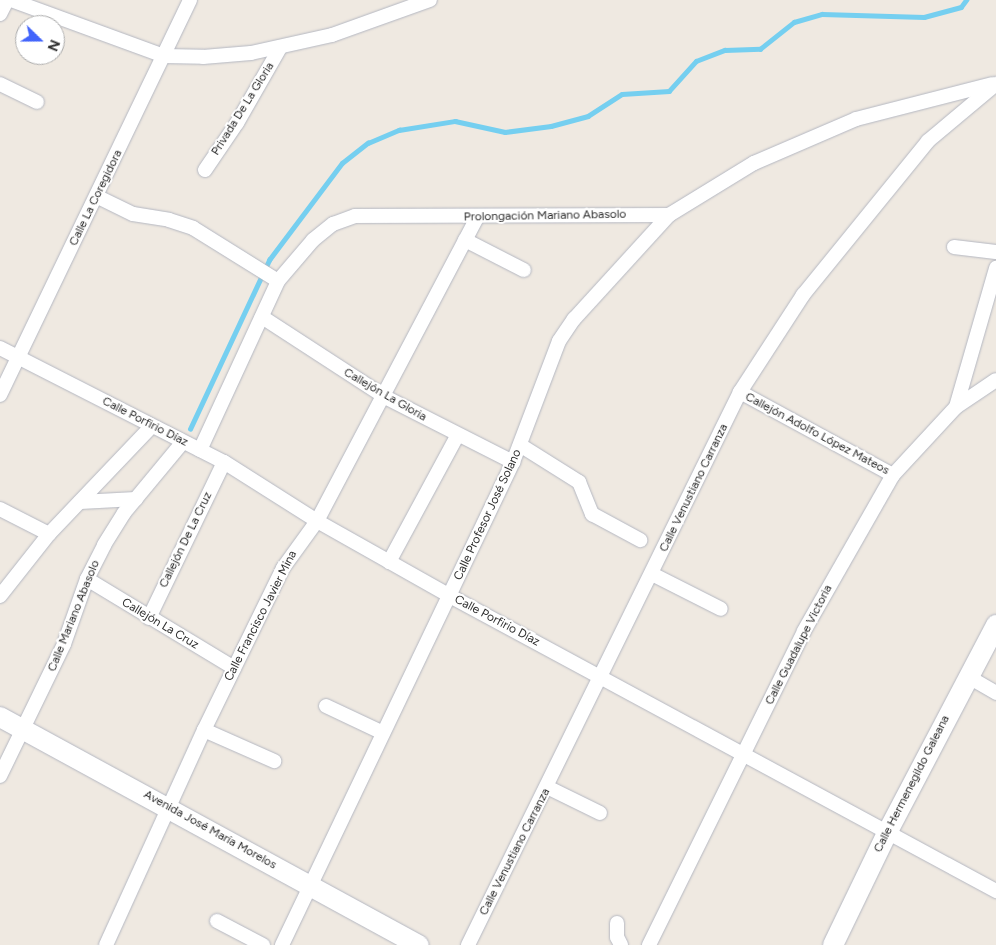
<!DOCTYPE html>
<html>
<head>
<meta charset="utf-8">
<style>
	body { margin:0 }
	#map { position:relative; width:996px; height:945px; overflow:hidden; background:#efe9e1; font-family:Figtree,sans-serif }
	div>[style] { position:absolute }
	.stream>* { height:4.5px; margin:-2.25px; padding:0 2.25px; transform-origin:2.25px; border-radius:2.25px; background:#75cff0 }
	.roads { filter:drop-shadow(0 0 1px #b4b7c1) drop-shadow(0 0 1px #b4b7c1) }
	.street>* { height:14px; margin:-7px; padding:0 7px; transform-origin:7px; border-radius:7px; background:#fff }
	.secondary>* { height:20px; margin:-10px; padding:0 10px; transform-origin:10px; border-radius:10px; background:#fff }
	span { translate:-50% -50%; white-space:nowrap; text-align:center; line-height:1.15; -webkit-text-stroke:4px #fff; paint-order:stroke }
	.street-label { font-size:12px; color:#2e2e2e }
	.north { position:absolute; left:15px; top:15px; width:50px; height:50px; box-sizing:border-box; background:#fff; border:1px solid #ababab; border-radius:50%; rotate:112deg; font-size:14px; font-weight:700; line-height:20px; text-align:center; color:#2e2e2e }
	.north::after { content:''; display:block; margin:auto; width:18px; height:22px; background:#4264fb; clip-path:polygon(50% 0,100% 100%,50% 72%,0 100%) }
</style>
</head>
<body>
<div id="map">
	<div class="stream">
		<div style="left:190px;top:429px;width:187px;rotate:-64.9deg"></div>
		<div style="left:269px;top:260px;width:121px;rotate:-53deg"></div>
		<div style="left:342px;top:163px;width:33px;rotate:-38deg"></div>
		<div style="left:368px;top:143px;width:34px;rotate:-23deg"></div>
		<div style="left:399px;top:130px;width:57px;rotate:-9.1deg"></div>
		<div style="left:455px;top:121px;width:51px;rotate:12.4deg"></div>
		<div style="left:505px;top:132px;width:46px;rotate:-7.4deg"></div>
		<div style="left:551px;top:126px;width:38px;rotate:-15deg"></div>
		<div style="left:588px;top:116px;width:40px;rotate:-32.9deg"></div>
		<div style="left:622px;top:94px;width:47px;rotate:-3.7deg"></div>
		<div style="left:669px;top:91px;width:40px;rotate:-48deg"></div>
		<div style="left:696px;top:61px;width:31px;rotate:-21deg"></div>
		<div style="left:725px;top:50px;width:35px;rotate:-2deg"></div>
		<div style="left:760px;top:49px;width:43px;rotate:-38.5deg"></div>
		<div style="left:794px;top:22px;width:29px;rotate:-16deg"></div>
		<div style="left:822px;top:14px;width:102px;rotate:1.7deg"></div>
		<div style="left:924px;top:17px;width:38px;rotate:-15deg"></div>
		<div style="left:961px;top:7px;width:9px;rotate:-54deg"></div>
	</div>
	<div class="roads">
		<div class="street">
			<div style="left:11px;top:0;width:163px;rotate:20.1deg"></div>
			<div style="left:164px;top:56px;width:39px;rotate:1deg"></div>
			<div style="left:203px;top:57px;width:48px;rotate:-4.8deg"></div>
			<div style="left:251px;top:53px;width:83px;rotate:-12.5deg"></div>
			<div style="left:332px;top:35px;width:104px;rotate:-19.7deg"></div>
			<div style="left:0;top:14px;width:16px;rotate:-63deg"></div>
			<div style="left:0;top:84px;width:41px;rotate:25.9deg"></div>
			<div style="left:205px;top:170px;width:57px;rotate:-55.8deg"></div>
			<div style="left:237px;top:123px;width:86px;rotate:-60.2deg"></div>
			<div style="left:98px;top:197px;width:39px;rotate:26deg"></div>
			<div style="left:133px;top:214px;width:36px;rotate:9deg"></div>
			<div style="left:169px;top:220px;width:25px;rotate:18deg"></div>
			<div style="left:193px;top:228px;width:100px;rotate:31.9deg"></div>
			<div style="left:465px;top:240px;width:66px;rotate:27deg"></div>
			<div style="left:954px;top:247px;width:42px;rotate:6.8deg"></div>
			<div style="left:262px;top:317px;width:147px;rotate:33deg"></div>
			<div style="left:385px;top:397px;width:144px;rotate:26.9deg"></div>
			<div style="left:0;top:348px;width:251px;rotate:27deg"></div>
			<div style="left:224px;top:462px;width:110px;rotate:32.4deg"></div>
			<div style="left:317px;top:521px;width:153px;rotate:29.4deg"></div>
			<div style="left:450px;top:596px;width:621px;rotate:28.38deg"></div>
			<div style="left:740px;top:392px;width:174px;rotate:28.5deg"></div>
			<div style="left:0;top:395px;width:438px;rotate:-64.3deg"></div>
			<div style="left:956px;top:407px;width:145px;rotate:-73.9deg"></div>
			<div style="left:520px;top:445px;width:70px;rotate:32.1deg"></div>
			<div style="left:579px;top:482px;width:35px;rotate:68deg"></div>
			<div style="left:592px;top:514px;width:55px;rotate:28.4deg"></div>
			<div style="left:200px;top:450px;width:186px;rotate:-65.2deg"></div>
			<div style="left:278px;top:281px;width:54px;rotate:-49.5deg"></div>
			<div style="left:313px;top:240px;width:26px;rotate:-39deg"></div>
			<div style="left:333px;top:224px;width:23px;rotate:-20deg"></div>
			<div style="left:355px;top:216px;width:314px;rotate:-0.2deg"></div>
			<div style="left:669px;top:215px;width:100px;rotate:-31.5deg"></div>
			<div style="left:754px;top:163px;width:111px;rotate:-23.3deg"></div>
			<div style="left:856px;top:119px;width:140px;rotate:-14.4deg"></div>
			<div style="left:80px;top:502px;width:56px;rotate:-3.1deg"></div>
			<div style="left:0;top:509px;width:55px;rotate:27deg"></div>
			<div style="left:389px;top:562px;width:143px;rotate:-61.6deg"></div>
			<div style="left:652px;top:574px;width:77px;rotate:26.9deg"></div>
			<div style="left:87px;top:579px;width:172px;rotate:31.2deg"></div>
			<div style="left:0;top:596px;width:79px;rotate:-51.7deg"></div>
			<div style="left:49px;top:534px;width:149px;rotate:-46.4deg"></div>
			<div style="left:149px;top:618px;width:173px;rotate:-64.3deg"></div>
			<div style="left:967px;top:676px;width:34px;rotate:30deg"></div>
			<div style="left:326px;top:706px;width:63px;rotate:25.3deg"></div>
			<div style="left:204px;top:730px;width:77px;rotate:23.9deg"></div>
			<div style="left:0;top:776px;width:147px;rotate:-64.1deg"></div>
			<div style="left:64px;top:644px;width:69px;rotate:-70.5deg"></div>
			<div style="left:87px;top:579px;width:38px;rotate:-63deg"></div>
			<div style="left:104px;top:545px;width:38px;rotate:-58deg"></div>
			<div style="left:124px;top:513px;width:92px;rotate:-50.3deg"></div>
			<div style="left:547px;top:787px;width:59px;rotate:26.1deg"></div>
			<div style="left:217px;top:921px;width:52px;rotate:27.6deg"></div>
			<div style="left:617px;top:923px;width:14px;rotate:90deg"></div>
			<div style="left:617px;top:937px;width:9px;rotate:63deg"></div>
			<div style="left:106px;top:945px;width:236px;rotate:-65.5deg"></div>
			<div style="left:204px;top:730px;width:180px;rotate:-64deg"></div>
			<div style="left:283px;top:568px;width:58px;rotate:-54.1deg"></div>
			<div style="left:317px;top:521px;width:344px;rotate:-62.2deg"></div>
			<div style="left:282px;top:945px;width:535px;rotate:-64.44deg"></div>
			<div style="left:513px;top:462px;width:129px;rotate:-69.2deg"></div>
			<div style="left:559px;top:341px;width:27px;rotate:-56deg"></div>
			<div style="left:574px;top:319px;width:141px;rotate:-47.6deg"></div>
			<div style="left:468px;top:945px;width:616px;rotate:-63.81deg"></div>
			<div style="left:740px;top:392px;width:116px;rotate:-57deg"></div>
			<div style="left:803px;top:295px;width:198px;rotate:-50.9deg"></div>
			<div style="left:928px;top:141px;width:89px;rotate:-40deg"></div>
			<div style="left:649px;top:945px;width:350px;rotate:-63.7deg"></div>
			<div style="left:804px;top:631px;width:180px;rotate:-60.3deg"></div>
			<div style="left:893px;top:475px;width:93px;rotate:-47.2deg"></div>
			<div style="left:956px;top:407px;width:48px;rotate:-34deg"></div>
		</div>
		<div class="secondary">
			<div style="left:0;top:717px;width:477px;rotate:28.6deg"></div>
			<div style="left:833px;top:945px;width:127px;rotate:-64.2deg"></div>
			<div style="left:888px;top:831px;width:233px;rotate:-62.3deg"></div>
		</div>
	</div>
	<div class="street-label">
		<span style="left:243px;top:109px;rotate:-58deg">Privada De La Gloria</span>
		<span style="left:96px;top:198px;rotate:-64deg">Calle La Coregidora</span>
		<span style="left:545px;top:216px;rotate:-1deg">Prolongación Mariano Abasolo</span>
		<span style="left:385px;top:395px;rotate:30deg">Callejón La Gloria</span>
		<span style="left:145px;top:422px;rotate:27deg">Calle Porfirio Díaz</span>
		<span style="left:817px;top:434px;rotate:28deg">Callejón Adolfo López Mateos</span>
		<span style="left:694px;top:488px;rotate:-64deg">Calle Venustiano Carranza</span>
		<span style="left:488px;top:515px;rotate:-65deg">Calle Profesor José Solano</span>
		<span style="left:186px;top:540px;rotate:-64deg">Callejón De La Cruz</span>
		<span style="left:74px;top:616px;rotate:-68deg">Calle Mariano Abasolo</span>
		<span style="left:261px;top:616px;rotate:-63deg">Calle Francisco Javier Mina</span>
		<span style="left:497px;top:621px;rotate:28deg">Calle Porfirio Díaz</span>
		<span style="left:160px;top:624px;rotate:31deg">Callejón La Cruz</span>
		<span style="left:799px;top:645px;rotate:-63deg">Calle Guadalupe Victoria</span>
		<span style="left:912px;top:784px;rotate:-63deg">Calle Hermenegildo Galeana</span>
		<span style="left:210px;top:830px;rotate:29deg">Avenida José María Morelos</span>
		<span style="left:515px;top:852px;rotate:-63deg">Calle Venustiano Carranza</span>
	</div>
	<div class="north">N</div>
</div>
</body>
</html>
